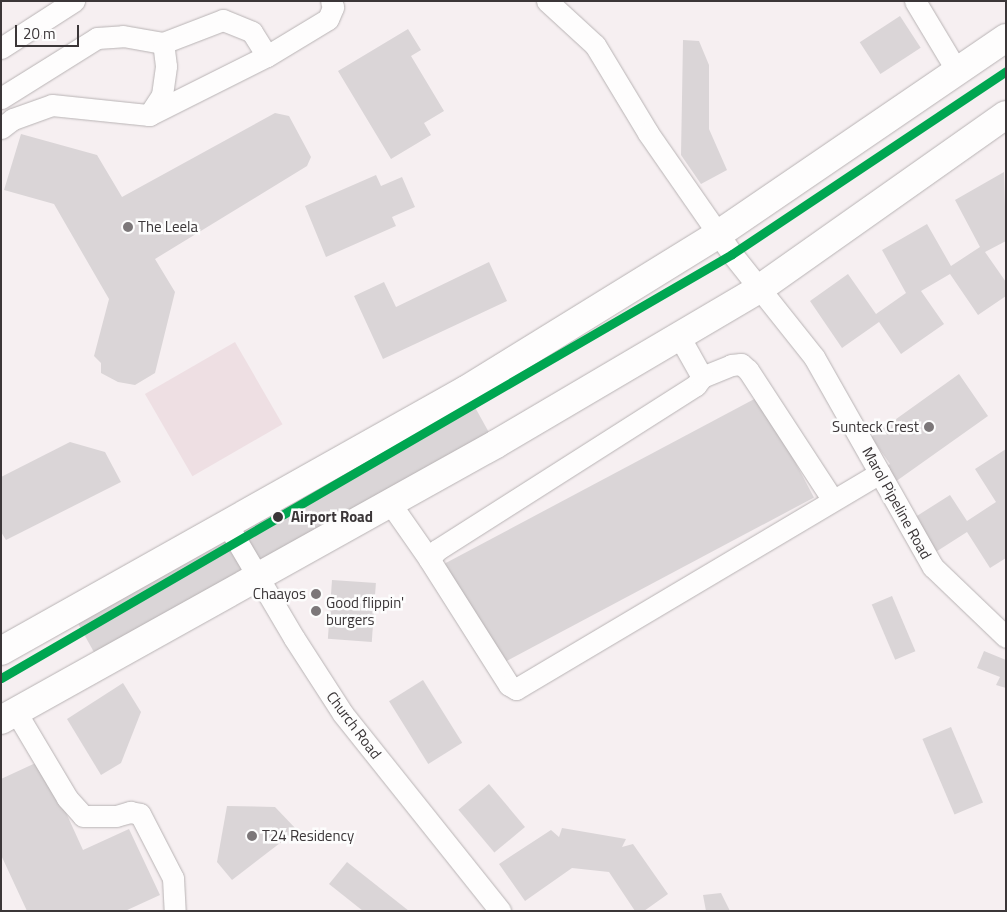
<!DOCTYPE html>
<html>
<head>
<meta charset="utf-8">
<style>
	body { margin:0 }
	#map { position:relative; width:1007px; height:912px; overflow:hidden; background:#f6eff1; font-family:"Titillium Web",sans-serif }
	div>[style] { position:absolute }
	.built>* { inset:0; background:#eedfe3; transform-origin:0 0 }
	.building>* { inset:0; background:#dad5d7; transform-origin:0 0 }
	.roads { filter:drop-shadow(0 0 1px #b8b3b4) drop-shadow(0 0 1px #b8b3b4) }
	.minor>* { height:21px; margin:-10.5px; padding:0 10.5px; transform-origin:10.5px; border-radius:10.5px; background:#fefdfd }
	.major>* { height:28px; margin:-14px; padding:0 14px; transform-origin:14px; border-radius:14px; background:#fefdfd }
	.metro-1>* { height:9px; margin:-4.5px; padding:0 4.5px; transform-origin:4.5px; border-radius:4.5px; background:#00a651 }
	.dots>* { width:14px; height:14px; translate:-50% -50%; box-sizing:border-box; border:2px solid #fdfdfd; border-radius:50% }
	span { translate:-50% -50%; white-space:nowrap; text-align:center; line-height:1.15; -webkit-text-stroke:5px #fdfdfd; paint-order:stroke }
	.poi-label { font-size:15px; color:#3b3638 }
	.left { translate:0 -50%; text-align:left }
	.right { translate:-100% -50%; text-align:right }
	.street-label { font-size:15px; color:#3b3638 }
	.stop-label { font-size:15px; color:#3b3638; font-weight:700 }
	.frame { position:absolute; inset:0; border:2px solid #3b3638; pointer-events:none }
	.scale { position:absolute; left:15px; top:25px; width:64px; height:22px; box-sizing:border-box; border:2px solid #3b3638; border-top:0; padding-left:6px; font-size:15px; line-height:18px; white-space:nowrap; color:#3b3638; -webkit-text-stroke:4px #fdfdfd; paint-order:stroke }
</style>
</head>
<body>
<div id="map">
	<div class="built">
		<div style="left:235px;top:342px;width:95px;height:104px;rotate:60deg"></div>
	</div>
	<div class="building">
		<div style="left:900px;top:16px;width:38px;height:48px;rotate:57deg"></div>
		<div style="clip-path:polygon(408px 29px,421px 50px,411px 56px,444px 111px,424px 123px,431px 135px,391px 159px,338px 71px)"></div>
		<div style="clip-path:polygon(683px 40px,699px 41px,709px 65px,709px 129px,727px 170px,701px 184px,681px 155px)"></div>
		<div style="clip-path:polygon(275px 113px,289px 116px,311px 157px,307px 166px,155px 259px,175px 292px,155px 373px,135px 385px,118px 382px,101px 373px,101px 363px,94px 356px,109px 299px,54px 204px,4px 190px,21px 134px,97px 155px,122px 197px)"></div>
		<div style="clip-path:polygon(1004px 172px,1006px 241px,985px 252px,1006px 282px,1006px 296px,978px 315px,950px 274px,921px 291px,944px 324px,901px 354px,879px 322px,842px 348px,810px 301px,848px 274px,876px 314px,906px 293px,882px 250px,927px 224px,951px 266px,980px 247px,955px 200px)"></div>
		<div style="clip-path:polygon(376px 175px,381px 186px,402px 177px,415px 207px,392px 217px,396px 226px,326px 257px,305px 206px)"></div>
		<div style="clip-path:polygon(489px 262px,507px 301px,383px 359px,354px 296px,384px 282px,396px 307px)"></div>
		<div style="clip-path:polygon(959px 374px,988px 416px,895px 482px,885px 467px,890px 464px,871px 437px)"></div>
		<div style="left:461px;top:382px;width:84px;height:452px;rotate:61deg"></div>
		<div style="left:760px;top:396px;width:115px;height:358px;rotate:62deg"></div>
		<div style="clip-path:polygon(70px 442px,105px 452px,121px 482px,6px 540px,1px 532px,1px 477px)"></div>
		<div style="clip-path:polygon(1006px 449px,1006px 558px,990px 568px,967px 532px,931px 555px,909px 521px,950px 495px,967px 521px,996px 502px,975px 469px)"></div>
		<div style="left:332px;top:580px;width:44px;height:59px;rotate:4deg"></div>
		<div style="left:892px;top:596px;width:60px;height:22px;rotate:67deg"></div>
		<div style="clip-path:polygon(984px 651px,1006px 660px,1006px 688px,996px 685px,1000px 677px,977px 668px)"></div>
		<div style="left:423px;top:680px;width:74px;height:40px;rotate:58deg"></div>
		<div style="clip-path:polygon(123px 683px,141px 712px,121px 763px,101px 775px,67px 719px)"></div>
		<div style="left:951px;top:727px;width:82px;height:31px;rotate:67deg"></div>
		<div style="clip-path:polygon(42px 760px,83px 850px,129px 829px,160px 895px,125px 911px,27px 911px,1px 855px,1px 779px)"></div>
		<div style="left:489px;top:784px;width:56px;height:40px;rotate:50deg"></div>
		<div style="clip-path:polygon(227px 806px,275px 807px,297px 830px,232px 880px,217px 862px)"></div>
		<div style="clip-path:polygon(562px 828px,626px 839px,622px 847px,633px 844px,668px 894px,644px 911px,635px 911px,609px 872px,572px 868px,525px 901px,499px 864px,551px 830px,559px 837px)"></div>
		<div style="clip-path:polygon(347px 862px,409px 911px,363px 911px,329px 884px)"></div>
		<div style="clip-path:polygon(721px 893px,730px 911px,706px 911px,703px 895px)"></div>
	</div>
	<div class="roads">
		<div class="minor">
			<div style="left:547px;top:1px;width:65px;rotate:42.5deg"></div>
			<div style="left:595px;top:45px;width:103px;rotate:58.9deg"></div>
			<div style="left:648px;top:133px;width:147px;rotate:55.2deg"></div>
			<div style="left:732px;top:254px;width:132px;rotate:51.5deg"></div>
			<div style="left:814px;top:357px;width:241px;rotate:60.5deg"></div>
			<div style="left:933px;top:567px;width:101px;rotate:43.8deg"></div>
			<div style="left:915px;top:1px;width:82px;rotate:59deg"></div>
			<div style="left:1px;top:48px;width:87px;rotate:-32.8deg"></div>
			<div style="left:1px;top:98px;width:113px;rotate:-32deg"></div>
			<div style="left:97px;top:38px;width:26px;rotate:-4deg"></div>
			<div style="left:123px;top:36px;width:41px;rotate:9.9deg"></div>
			<div style="left:163px;top:43px;width:64px;rotate:-21deg"></div>
			<div style="left:223px;top:20px;width:31px;rotate:22deg"></div>
			<div style="left:252px;top:32px;width:28px;rotate:58deg"></div>
			<div style="left:149px;top:115px;width:24px;rotate:-57deg"></div>
			<div style="left:162px;top:95px;width:29px;rotate:-82deg"></div>
			<div style="left:166px;top:66px;width:23px;rotate:-97deg"></div>
			<div style="left:1px;top:128px;width:15px;rotate:-37deg"></div>
			<div style="left:13px;top:119px;width:41px;rotate:-19.7deg"></div>
			<div style="left:52px;top:105px;width:98px;rotate:5.9deg"></div>
			<div style="left:149px;top:115px;width:132px;rotate:-26.6deg"></div>
			<div style="left:267px;top:56px;width:71px;rotate:-31.2deg"></div>
			<div style="left:328px;top:19px;width:13px;rotate:-67deg"></div>
			<div style="left:333px;top:7px;width:6px;rotate:-108deg"></div>
			<div style="left:702px;top:377px;width:31px;rotate:-22deg"></div>
			<div style="left:731px;top:365px;width:10px;rotate:-6deg"></div>
			<div style="left:741px;top:364px;width:9px;rotate:41deg"></div>
			<div style="left:748px;top:370px;width:154px;rotate:56.9deg"></div>
			<div style="left:390px;top:503px;width:68px;rotate:55.1deg"></div>
			<div style="left:429px;top:559px;width:12px;rotate:-48deg"></div>
			<div style="left:437px;top:550px;width:307px;rotate:-32.5deg"></div>
			<div style="left:696px;top:385px;width:10px;rotate:-53deg"></div>
			<div style="left:702px;top:377px;width:47px;rotate:-119.3deg"></div>
			<div style="left:228px;top:526px;width:130px;rotate:59.5deg"></div>
			<div style="left:294px;top:638px;width:90px;rotate:57.2deg"></div>
			<div style="left:343px;top:714px;width:252px;rotate:51.4deg"></div>
			<div style="left:429px;top:559px;width:149px;rotate:57.6deg"></div>
			<div style="left:509px;top:685px;width:8px;rotate:30deg"></div>
			<div style="left:516px;top:689px;width:423px;rotate:-30.7deg"></div>
			<div style="left:16px;top:712px;width:100px;rotate:59.3deg"></div>
			<div style="left:67px;top:798px;width:24px;rotate:48deg"></div>
			<div style="left:83px;top:816px;width:33px"></div>
			<div style="left:116px;top:816px;width:15px;rotate:-16deg"></div>
			<div style="left:130px;top:812px;width:10px;rotate:11deg"></div>
			<div style="left:140px;top:814px;width:72px;rotate:62.7deg"></div>
			<div style="left:173px;top:878px;width:33px;rotate:87deg"></div>
		</div>
		<div class="major">
			<div style="left:1px;top:651px;width:533px;rotate:-29.31deg"></div>
			<div style="left:466px;top:390px;width:299px;rotate:-31.7deg"></div>
			<div style="left:720px;top:233px;width:346px;rotate:-34.3deg"></div>
			<div style="left:1px;top:720px;width:567px;rotate:-29.14deg"></div>
			<div style="left:496px;top:444px;width:305px;rotate:-30.5deg"></div>
			<div style="left:759px;top:289px;width:302px;rotate:-35.2deg"></div>
		</div>
	</div>
	<div class="metro-1">
		<div style="left:1px;top:678px;width:845px;rotate:-30.11deg"></div>
		<div style="left:732px;top:254px;width:329px;rotate:-33.7deg"></div>
	</div>
	<div class="dots">
		<div style="left:128px;top:227px;background:#7c7779"></div>
		<div style="left:929px;top:427px;background:#7c7779"></div>
		<div style="left:278px;top:517px;background:#3b3638"></div>
		<div style="left:316px;top:594px;background:#7c7779"></div>
		<div style="left:316px;top:611px;background:#7c7779"></div>
		<div style="left:252px;top:836px;background:#7c7779"></div>
	</div>
	<div class="poi-label">
		<span class="left" style="left:138px;top:227px">The Leela</span>
		<span class="right" style="left:919px;top:427px">Sunteck Crest</span>
		<span class="right" style="left:306px;top:594px">Chaayos</span>
		<span class="left" style="left:326px;top:611px">Good flippin'<br>burgers</span>
		<span class="left" style="left:262px;top:836px">T24 Residency</span>
	</div>
	<div class="street-label">
		<span style="left:897px;top:503px;rotate:61deg">Marol Pipeline Road</span>
		<span style="left:354px;top:725px;rotate:53deg">Church Road</span>
	</div>
	<div class="stop-label">
		<span class="left" style="left:291px;top:517px">Airport Road</span>
	</div>
	<div class="frame"></div>
	<div class="scale">20 m</div>
</div>
</body>
</html>
